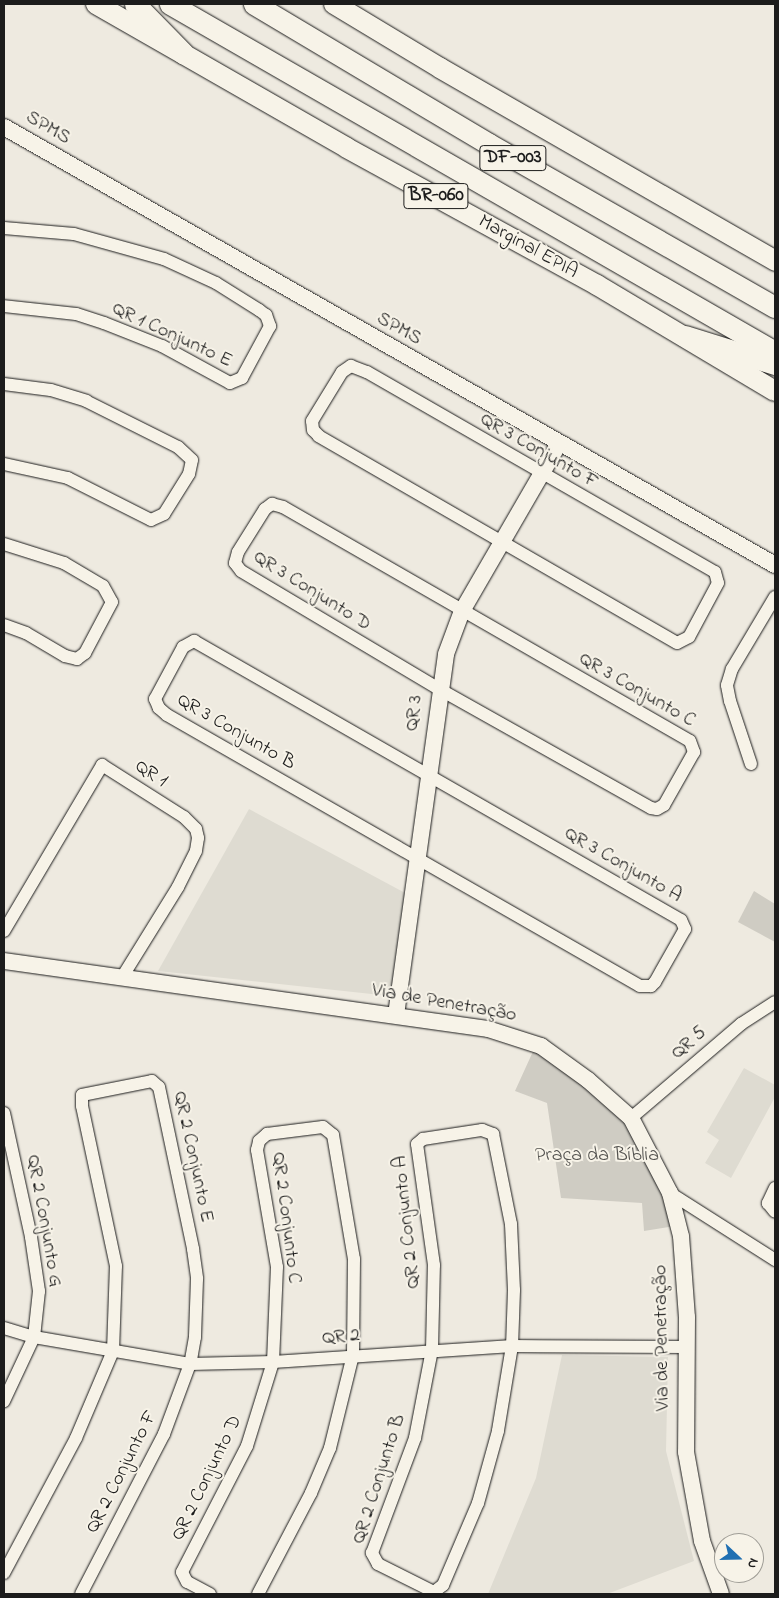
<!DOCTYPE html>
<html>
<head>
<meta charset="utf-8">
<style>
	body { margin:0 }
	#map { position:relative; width:779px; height:1598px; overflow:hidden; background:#eeeae0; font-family:"Indie Flower",sans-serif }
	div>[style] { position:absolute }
	.built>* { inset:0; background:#dedbd1 }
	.green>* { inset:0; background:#cfccc3 }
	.roads { filter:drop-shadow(0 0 1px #1c1c1c) drop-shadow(0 0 1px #1c1c1c) }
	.minor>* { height:12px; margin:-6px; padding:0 6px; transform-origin:6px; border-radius:6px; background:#f7f3e8 }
	.tertiary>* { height:16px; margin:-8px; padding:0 8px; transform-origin:8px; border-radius:8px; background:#f7f3e8 }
	.primary>* { height:20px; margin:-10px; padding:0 10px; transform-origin:10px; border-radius:10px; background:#f7f3e8 }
	.trunk>* { height:21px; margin:-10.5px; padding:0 10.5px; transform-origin:10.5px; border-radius:10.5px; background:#f7f3e8 }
	span { translate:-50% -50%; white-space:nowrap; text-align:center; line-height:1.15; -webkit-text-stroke:4px #f7f3e8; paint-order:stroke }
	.shield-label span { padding:1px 4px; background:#f7f3e8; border:1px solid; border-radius:4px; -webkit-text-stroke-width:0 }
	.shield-label { font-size:19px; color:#1c1c1c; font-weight:700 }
	.street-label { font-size:20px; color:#1c1c1c }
	.park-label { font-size:20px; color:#52514e }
	.frame { position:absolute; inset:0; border:5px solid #1c1c1c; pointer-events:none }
	.north { position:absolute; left:714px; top:1533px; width:50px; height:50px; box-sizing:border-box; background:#f7f3e8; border:1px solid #9f9d96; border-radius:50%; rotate:111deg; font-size:14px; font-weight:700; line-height:20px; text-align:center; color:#1c1c1c }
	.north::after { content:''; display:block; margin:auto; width:18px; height:22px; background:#1f6fb2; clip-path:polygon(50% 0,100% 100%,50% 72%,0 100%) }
</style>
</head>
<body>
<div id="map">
	<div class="built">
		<div style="clip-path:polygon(249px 809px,407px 894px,390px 996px,158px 971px)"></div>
		<div style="clip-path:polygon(744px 1068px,775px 1085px,775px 1097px,731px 1178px,705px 1163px,719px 1140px,707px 1132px)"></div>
		<div style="clip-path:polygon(562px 1355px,668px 1357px,666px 1451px,694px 1561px,607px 1594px,488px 1594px,536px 1478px)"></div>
	</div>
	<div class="green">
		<div style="clip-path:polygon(754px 891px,775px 904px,775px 942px,738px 922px)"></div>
		<div style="clip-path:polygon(535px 1047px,607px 1099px,649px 1154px,675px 1226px,644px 1231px,642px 1203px,561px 1198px,547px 1103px,515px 1091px)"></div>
	</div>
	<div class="roads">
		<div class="minor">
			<div style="left:4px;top:228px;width:70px;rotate:4.9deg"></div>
			<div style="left:74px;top:234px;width:93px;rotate:15.5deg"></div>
			<div style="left:164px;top:259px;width:57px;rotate:24.8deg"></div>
			<div style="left:216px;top:283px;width:51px;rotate:32.1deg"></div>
			<div style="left:259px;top:310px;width:9px;rotate:36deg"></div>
			<div style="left:266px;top:315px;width:12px;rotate:70deg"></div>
			<div style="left:270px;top:326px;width:59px;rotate:118.3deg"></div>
			<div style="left:242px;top:378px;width:13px;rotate:157deg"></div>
			<div style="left:230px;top:383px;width:77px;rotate:-151.4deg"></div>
			<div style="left:162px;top:346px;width:62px;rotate:-158.4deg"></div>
			<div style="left:104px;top:323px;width:29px;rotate:-162deg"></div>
			<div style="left:76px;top:314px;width:72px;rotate:-173.7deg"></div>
			<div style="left:351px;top:366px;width:17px;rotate:21deg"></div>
			<div style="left:367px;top:372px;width:401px;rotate:29.9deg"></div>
			<div style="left:715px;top:572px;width:11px;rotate:75deg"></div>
			<div style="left:718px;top:583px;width:61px;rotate:118.2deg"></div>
			<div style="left:689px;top:637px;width:13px;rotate:153deg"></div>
			<div style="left:677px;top:643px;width:414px;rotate:-150deg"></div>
			<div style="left:319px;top:436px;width:8px;rotate:-135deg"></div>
			<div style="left:313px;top:430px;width:9px;rotate:-96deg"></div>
			<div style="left:312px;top:421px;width:57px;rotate:-58.5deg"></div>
			<div style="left:342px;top:372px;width:11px;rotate:-34deg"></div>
			<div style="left:4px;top:384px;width:47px;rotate:7.3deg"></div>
			<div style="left:51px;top:390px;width:37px;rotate:17deg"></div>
			<div style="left:86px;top:401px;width:103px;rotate:26.6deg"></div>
			<div style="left:178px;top:447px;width:19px;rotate:43deg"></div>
			<div style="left:192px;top:460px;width:14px;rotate:102deg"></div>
			<div style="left:189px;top:474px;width:47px;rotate:122deg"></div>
			<div style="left:164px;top:514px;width:14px;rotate:155deg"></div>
			<div style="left:151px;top:520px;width:93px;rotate:-153.2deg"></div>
			<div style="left:68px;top:478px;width:66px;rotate:-167.7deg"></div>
			<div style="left:272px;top:504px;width:11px;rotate:15deg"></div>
			<div style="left:283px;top:507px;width:469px;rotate:29.9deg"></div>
			<div style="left:690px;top:741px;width:12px;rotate:70deg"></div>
			<div style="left:694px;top:752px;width:61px;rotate:119.5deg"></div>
			<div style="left:664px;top:805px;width:8px;rotate:150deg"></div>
			<div style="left:657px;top:809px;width:6px;rotate:-171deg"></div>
			<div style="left:651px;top:808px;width:243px;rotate:-150.7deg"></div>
			<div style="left:439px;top:689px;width:230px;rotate:-149.2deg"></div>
			<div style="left:241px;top:571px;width:10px;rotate:-127deg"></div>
			<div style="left:235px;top:563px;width:11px;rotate:-75deg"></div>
			<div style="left:238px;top:552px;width:51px;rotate:-57.9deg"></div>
			<div style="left:265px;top:509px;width:9px;rotate:-36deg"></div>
			<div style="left:4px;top:544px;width:63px;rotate:17.6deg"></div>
			<div style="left:64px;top:563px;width:45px;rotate:30.5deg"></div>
			<div style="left:103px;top:586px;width:18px;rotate:61deg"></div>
			<div style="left:112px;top:602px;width:58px;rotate:117.9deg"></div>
			<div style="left:85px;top:653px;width:10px;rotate:143deg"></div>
			<div style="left:77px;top:659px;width:12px;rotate:-166deg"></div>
			<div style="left:65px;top:656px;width:45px;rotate:-149.5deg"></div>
			<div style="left:26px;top:633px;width:23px;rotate:-160deg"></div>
			<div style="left:194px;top:641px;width:561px;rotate:29.81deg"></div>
			<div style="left:681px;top:920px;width:10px;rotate:66deg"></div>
			<div style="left:685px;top:929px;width:61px;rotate:119.5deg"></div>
			<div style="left:655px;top:982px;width:6px;rotate:135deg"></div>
			<div style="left:651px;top:986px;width:11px;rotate:180deg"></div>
			<div style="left:640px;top:986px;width:545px;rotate:-150.19deg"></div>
			<div style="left:167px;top:715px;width:11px;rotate:-139deg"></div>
			<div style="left:159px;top:708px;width:10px;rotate:-114deg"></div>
			<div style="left:155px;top:699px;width:59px;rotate:-61.7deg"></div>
			<div style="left:183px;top:647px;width:13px;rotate:-29deg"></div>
			<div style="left:751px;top:764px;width:66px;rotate:-108.4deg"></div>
			<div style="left:730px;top:701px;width:16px;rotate:-101deg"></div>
			<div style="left:727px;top:685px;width:17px;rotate:-73deg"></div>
			<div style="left:732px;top:669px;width:84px;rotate:-59.2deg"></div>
			<div style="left:4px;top:931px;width:193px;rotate:-59.4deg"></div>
			<div style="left:102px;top:765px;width:97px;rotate:32.4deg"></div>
			<div style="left:184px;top:817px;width:17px;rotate:45deg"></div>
			<div style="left:196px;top:829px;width:9px;rotate:77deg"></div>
			<div style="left:198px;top:838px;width:13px;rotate:99deg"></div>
			<div style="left:196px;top:851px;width:40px;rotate:116.6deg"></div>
			<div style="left:178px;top:887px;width:108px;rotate:121.8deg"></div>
			<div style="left:4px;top:1113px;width:127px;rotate:77.7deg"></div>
			<div style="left:31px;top:1237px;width:55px;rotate:81.6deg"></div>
			<div style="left:39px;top:1291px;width:46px;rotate:96.2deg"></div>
			<div style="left:34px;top:1337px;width:71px;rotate:115.1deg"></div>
			<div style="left:631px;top:1118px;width:145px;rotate:-40.5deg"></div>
			<div style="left:741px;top:1024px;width:40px;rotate:-32.9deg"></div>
			<div style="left:482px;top:1130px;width:12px;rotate:20deg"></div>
			<div style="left:493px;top:1134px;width:92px;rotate:78.7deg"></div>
			<div style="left:511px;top:1224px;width:66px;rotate:87.4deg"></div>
			<div style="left:514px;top:1290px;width:56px;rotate:92deg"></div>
			<div style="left:512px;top:1346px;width:86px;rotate:99.4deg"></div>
			<div style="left:498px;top:1431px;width:75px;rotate:105.5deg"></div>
			<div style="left:478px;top:1503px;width:89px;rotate:113.1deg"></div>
			<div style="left:443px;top:1585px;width:11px;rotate:142deg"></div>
			<div style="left:434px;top:1592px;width:63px;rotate:-153.4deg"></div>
			<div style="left:378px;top:1564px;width:13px;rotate:-119deg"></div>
			<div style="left:372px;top:1553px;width:123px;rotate:-69.5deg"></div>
			<div style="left:415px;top:1438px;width:90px;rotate:-79.1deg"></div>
			<div style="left:432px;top:1350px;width:85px;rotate:-88.7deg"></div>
			<div style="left:434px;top:1265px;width:122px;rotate:-98deg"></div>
			<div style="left:417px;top:1144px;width:8px;rotate:-40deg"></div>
			<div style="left:423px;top:1139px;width:60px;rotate:-8.7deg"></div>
			<div style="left:775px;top:1188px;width:17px;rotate:115deg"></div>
			<div style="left:768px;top:1203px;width:11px;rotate:52deg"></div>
			<div style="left:670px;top:1193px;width:125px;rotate:32.5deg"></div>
			<div style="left:4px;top:1328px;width:31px;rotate:17deg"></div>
			<div style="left:34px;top:1337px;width:158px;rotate:9.8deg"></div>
			<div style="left:190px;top:1364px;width:83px;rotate:-1.4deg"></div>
			<div style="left:273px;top:1362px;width:240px;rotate:-3.8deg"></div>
			<div style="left:512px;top:1346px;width:174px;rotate:0.3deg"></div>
			<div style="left:4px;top:1573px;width:153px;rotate:-61.9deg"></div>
			<div style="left:76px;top:1438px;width:95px;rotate:-67deg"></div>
			<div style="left:113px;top:1351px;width:85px;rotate:-88deg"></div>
			<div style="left:116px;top:1266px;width:164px;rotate:-102deg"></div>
			<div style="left:82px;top:1106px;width:11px;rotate:-90deg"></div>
			<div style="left:82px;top:1095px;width:71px;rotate:-11.3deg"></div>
			<div style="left:152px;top:1081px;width:9px;rotate:41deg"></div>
			<div style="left:159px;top:1087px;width:166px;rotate:78.1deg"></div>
			<div style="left:193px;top:1249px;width:30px;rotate:82deg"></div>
			<div style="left:197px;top:1279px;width:58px;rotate:92deg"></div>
			<div style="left:195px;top:1337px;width:27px;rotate:100deg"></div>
			<div style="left:190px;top:1364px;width:75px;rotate:110.4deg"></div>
			<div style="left:164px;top:1434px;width:180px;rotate:117.4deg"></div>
			<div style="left:210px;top:1594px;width:26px;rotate:-152deg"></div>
			<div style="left:187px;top:1582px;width:11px;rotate:-117deg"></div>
			<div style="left:182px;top:1572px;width:142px;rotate:-62.7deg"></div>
			<div style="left:247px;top:1446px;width:88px;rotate:-72.8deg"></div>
			<div style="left:273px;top:1362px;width:95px;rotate:-87.6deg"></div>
			<div style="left:277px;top:1267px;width:119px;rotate:-99.7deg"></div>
			<div style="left:257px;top:1150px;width:9px;rotate:-77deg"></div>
			<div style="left:259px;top:1141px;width:11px;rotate:-41deg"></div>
			<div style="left:267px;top:1134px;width:56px;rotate:-7.1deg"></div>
			<div style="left:323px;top:1127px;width:13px;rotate:39deg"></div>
			<div style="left:333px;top:1135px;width:126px;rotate:80.4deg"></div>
			<div style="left:354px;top:1259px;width:96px;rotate:90.6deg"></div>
			<div style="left:353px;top:1355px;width:96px;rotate:103.9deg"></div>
			<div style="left:330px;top:1448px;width:49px;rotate:112.9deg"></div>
			<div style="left:311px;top:1493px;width:114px;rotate:117.7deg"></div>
		</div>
		<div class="tertiary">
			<div style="left:4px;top:127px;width:887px;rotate:29.6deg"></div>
			<div style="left:4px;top:961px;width:489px;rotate:8deg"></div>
			<div style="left:488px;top:1029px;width:56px;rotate:17.8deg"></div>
			<div style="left:541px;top:1046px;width:58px;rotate:35.9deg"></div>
			<div style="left:588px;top:1080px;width:57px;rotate:41.5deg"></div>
			<div style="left:631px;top:1118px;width:85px;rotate:62.5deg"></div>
			<div style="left:670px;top:1193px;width:44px;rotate:75.7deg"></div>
			<div style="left:681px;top:1236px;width:81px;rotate:85.8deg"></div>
			<div style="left:687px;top:1317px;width:135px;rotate:90.4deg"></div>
			<div style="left:686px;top:1452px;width:90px;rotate:79.8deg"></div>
			<div style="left:702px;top:1541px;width:56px;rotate:70.3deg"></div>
			<div style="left:396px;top:1015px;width:364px;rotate:-82.1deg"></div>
			<div style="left:446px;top:654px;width:46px;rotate:-69.6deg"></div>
			<div style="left:462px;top:611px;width:193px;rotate:-59.9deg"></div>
		</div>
		<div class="primary">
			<div style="left:96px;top:4px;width:289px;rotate:29.8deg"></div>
			<div style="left:347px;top:148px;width:285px;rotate:28.7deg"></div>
			<div style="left:597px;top:285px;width:207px;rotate:30.8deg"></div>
			<div style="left:334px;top:4px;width:124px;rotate:31.1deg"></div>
			<div style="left:440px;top:68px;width:387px;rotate:29.9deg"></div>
		</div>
		<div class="trunk">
			<div style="left:135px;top:4px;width:69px;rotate:45.6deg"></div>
			<div style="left:170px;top:4px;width:698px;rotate:29.91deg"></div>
			<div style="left:254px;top:4px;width:274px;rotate:30.8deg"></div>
			<div style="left:489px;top:144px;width:329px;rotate:29.7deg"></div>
			<div style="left:685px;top:336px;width:94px;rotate:17.3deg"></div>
		</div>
	</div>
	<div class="shield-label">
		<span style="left:513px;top:158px">DF-003</span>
		<span style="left:436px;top:196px">BR-060</span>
	</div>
	<div class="street-label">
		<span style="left:48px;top:128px;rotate:30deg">SPMS</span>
		<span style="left:528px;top:247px;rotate:29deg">Marginal EPIA</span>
		<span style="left:399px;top:329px;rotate:29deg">SPMS</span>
		<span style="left:172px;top:335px;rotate:25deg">QR 1 Conjunto E</span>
		<span style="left:539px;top:451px;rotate:30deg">QR 3 Conjunto F</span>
		<span style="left:312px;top:591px;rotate:32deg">QR 3 Conjunto D</span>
		<span style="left:637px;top:690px;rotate:30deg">QR 3 Conjunto C</span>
		<span style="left:414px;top:713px;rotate:-83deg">QR 3</span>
		<span style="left:236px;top:732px;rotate:30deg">QR 3 Conjunto B</span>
		<span style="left:151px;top:774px;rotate:32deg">QR 1</span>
		<span style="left:623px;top:865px;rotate:30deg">QR 3 Conjunto A</span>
		<span style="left:444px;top:1003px;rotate:10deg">Via de Penetração</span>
		<span style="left:689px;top:1043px;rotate:-41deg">QR 5</span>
		<span style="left:193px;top:1157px;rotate:78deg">QR 2 Conjunto E</span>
		<span style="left:286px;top:1218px;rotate:83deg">QR 2 Conjunto C</span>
		<span style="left:44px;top:1221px;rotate:80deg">QR 2 Conjunto G</span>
		<span style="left:407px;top:1222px;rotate:-96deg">QR 2 Conjunto A</span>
		<span style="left:341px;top:1337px;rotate:-5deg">QR 2</span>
		<span style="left:662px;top:1338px;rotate:-91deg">Via de Penetração</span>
		<span style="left:122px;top:1472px;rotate:-63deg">QR 2 Conjunto F</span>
		<span style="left:207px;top:1478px;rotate:-64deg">QR 2 Conjunto D</span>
		<span style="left:379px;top:1479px;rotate:-72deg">QR 2 Conjunto B</span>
	</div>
	<div class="park-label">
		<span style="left:597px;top:1155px">Praça da Bíblia</span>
	</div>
	<div class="frame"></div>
	<div class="north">N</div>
</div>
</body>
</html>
